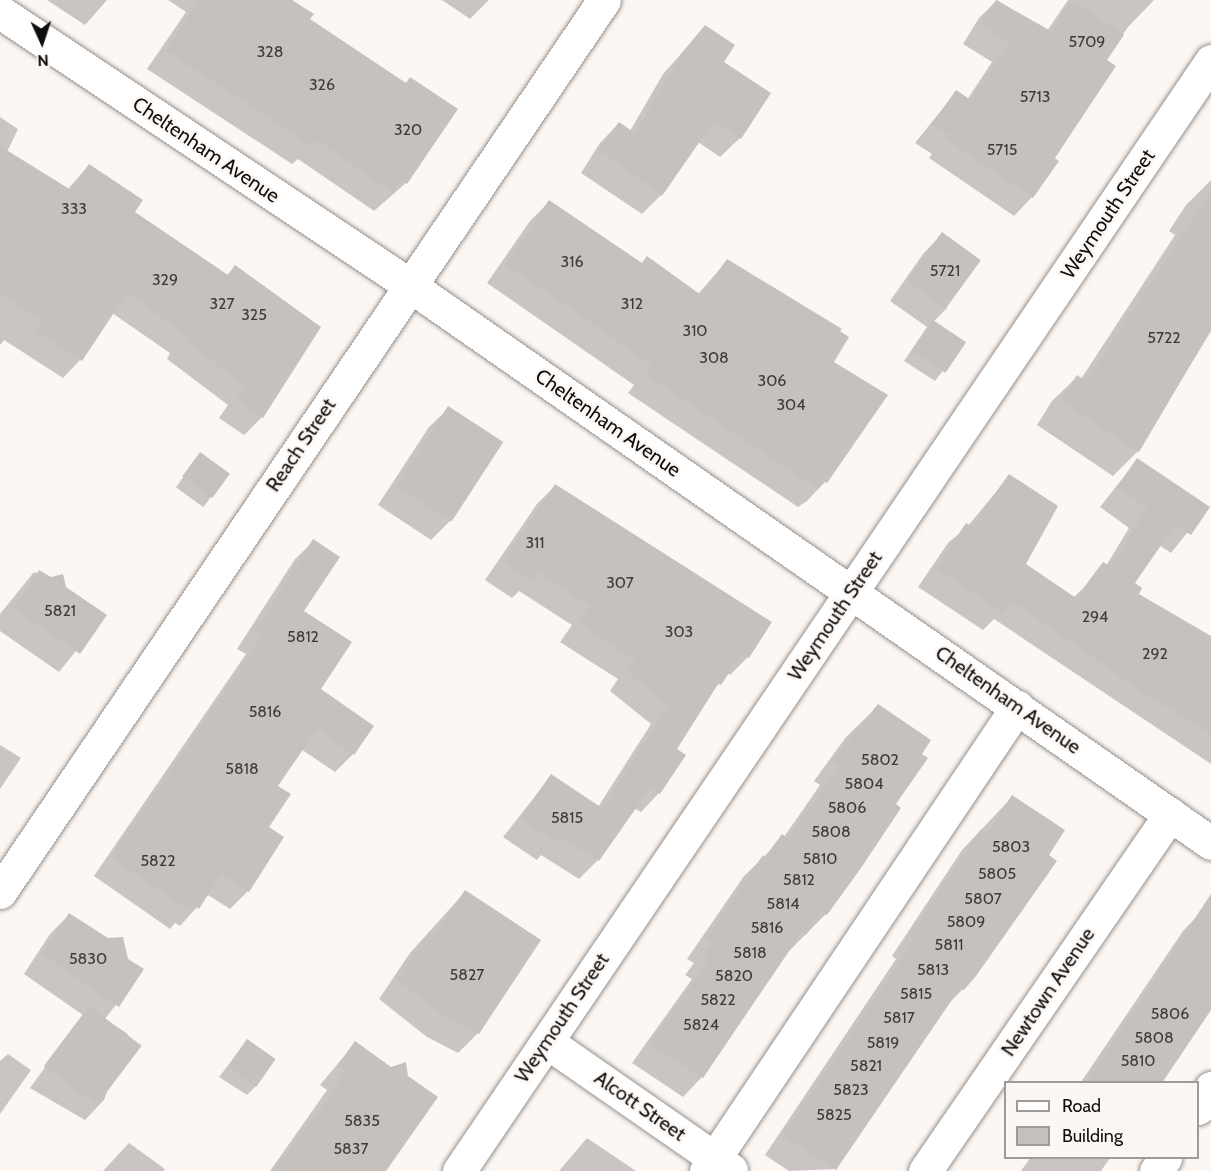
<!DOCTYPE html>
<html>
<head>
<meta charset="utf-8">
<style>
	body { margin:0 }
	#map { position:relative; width:1211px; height:1171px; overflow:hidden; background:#fdf7f3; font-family:Cabin,sans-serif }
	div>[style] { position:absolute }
	.shadow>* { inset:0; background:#0003; transform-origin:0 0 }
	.building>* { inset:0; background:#c7c1bd; transform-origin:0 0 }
	.roads { filter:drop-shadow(0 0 2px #96918d) drop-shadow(0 0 2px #96918d) }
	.minor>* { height:33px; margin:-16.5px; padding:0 16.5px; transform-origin:16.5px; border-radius:16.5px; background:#fff }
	span { translate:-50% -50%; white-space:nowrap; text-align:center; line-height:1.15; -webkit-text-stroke:5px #fdf7f3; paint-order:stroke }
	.number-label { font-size:16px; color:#3e3b39 }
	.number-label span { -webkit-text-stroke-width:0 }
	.street-label { font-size:20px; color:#100e0d }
	.legend { position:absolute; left:1004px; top:1081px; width:195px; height:78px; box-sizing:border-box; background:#fdf7f3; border:2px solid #9e9a97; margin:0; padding:8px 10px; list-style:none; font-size:18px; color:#100e0d }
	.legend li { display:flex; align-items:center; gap:12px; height:30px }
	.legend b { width:30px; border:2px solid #9e9a97 }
	.north { position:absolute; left:12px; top:12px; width:60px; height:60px; -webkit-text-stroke:4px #fdf7f3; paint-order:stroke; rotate:177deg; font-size:16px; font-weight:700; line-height:24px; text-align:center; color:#100e0d }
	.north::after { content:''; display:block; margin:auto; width:21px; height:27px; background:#100e0d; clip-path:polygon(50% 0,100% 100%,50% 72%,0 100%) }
</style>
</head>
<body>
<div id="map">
	<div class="shadow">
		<div style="clip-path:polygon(47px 0,107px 0,85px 25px)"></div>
		<div style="clip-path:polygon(168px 0,290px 0,308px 20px,405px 84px,410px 79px,406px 183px,374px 211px,298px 159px,292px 164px,147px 69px,186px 12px)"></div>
		<div style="clip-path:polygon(442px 0,489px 0,470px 19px)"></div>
		<div style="clip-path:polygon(997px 0,1047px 31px,1068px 0,1154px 0,1128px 27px,1105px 60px,1053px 158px,1057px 161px,1032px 197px,1014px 216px,929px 158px,932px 154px,915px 143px,956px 92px,967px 100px,992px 62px,963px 44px,979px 18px)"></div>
		<div style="clip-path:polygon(705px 27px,722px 63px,769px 93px,740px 138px,720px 157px,698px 142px,661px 195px,642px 214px,581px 173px,600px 143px,619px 123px,630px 131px,663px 74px)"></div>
		<div style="clip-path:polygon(0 117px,18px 129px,7px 152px,67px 190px,89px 165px,133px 212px,226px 276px,235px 267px,262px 417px,244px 435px,219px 418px,228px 405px,167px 359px,170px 353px,112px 313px,80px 360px,63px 378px,4px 340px,0 345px)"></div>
		<div style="clip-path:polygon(1211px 180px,1211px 331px,1138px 451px,1113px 476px,1037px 425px,1052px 401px,1077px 377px,1081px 379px,1175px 235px,1169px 231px,1186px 205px)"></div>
		<div style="clip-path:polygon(549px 202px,641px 264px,698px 294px,727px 261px,832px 362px,886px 396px,825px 482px,807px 501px,798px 507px,628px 393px,634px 385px,487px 283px,530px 221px)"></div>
		<div style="clip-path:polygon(942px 234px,947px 308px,933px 322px,964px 343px,935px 381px,904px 361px,927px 327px,890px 301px,923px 254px)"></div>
		<div style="clip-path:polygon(449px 408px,450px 521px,431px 540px,378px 505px,429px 427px)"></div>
		<div style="left:200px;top:454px;width:34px;height:41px;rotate:36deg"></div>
		<div style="clip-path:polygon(1137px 460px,1208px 507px,1171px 553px,1159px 545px,1133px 583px,1137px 594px,1211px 638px,1211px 764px,994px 619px,983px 630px,918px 587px,948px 543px,968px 526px,1009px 476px,1024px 565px,1073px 598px,1106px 566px,1129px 528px,1100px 507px)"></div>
		<div style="clip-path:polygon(555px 486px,748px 657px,730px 675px,727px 673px,710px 695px,675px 749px,659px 793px,641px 812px,634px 808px,598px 860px,579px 879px,541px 855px,537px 860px,503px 837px,551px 776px,598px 807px,651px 724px,610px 691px,618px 679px,560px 642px,572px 625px,519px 591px,512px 598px,485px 580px,537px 504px)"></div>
		<div style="clip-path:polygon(314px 541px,302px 612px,318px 690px,353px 754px,335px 772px,301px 749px,276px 786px,248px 891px,230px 909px,208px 895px,180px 926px,175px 923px,170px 929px,94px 876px,246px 654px,237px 649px,295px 559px)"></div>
		<div style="clip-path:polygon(34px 572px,51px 579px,105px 615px,59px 672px,0 631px,0 614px)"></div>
		<div style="clip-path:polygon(878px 706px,894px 804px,826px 914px,786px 954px,702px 1077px,683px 1097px,632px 1063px,692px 979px,685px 975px,694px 963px,687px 959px,744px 876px,784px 837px,820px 785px,814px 781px,846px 737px)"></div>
		<div style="clip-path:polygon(0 745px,21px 758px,0 789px)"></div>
		<div style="clip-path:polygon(1012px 797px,963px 989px,945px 1007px,835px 1169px,789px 1171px,765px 1155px,896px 959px,892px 956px,962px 850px)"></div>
		<div style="clip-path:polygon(465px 892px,539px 941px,478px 1033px,458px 1053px,427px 1037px,379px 999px,410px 953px)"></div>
		<div style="clip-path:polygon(1202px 911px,1211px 918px,1211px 1008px,1161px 1082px,1081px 1082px,1183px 931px)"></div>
		<div style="clip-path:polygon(69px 915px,142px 970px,105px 1019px,128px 1034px,104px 1100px,85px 1120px,30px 1088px,83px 1015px,24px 974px,50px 934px)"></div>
		<div style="clip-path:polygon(247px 1041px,256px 1086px,247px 1095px,219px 1077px)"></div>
		<div style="clip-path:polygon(355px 1043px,385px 1171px,270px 1171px,327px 1090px,320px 1085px)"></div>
		<div style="clip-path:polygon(8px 1054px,31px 1070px,0 1114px,0 1061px)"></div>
		<div style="clip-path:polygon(587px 1138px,636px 1171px,559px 1171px)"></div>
		<div style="clip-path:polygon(129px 1143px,165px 1169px,163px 1171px,103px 1171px)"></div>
		<div style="clip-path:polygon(1030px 1158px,1110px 1158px,1101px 1171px,1021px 1171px)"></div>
	</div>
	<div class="building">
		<div style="clip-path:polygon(199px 0,292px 0,314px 14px,310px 19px,406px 83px,410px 77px,458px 109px,407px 184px,402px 180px,393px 193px,317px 140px,312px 147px,165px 50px)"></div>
		<div style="clip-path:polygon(996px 0,1051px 31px,1070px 3px,1078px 8px,1079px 5px,1124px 35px,1107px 60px,1116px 66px,1055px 158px,1059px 161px,1033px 198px,946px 139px,949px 135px,932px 124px,956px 90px,971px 100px,1009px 43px,980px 25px)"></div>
		<div style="clip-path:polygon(705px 25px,735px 45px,724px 62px,771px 93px,741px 139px,714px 121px,662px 196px,599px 150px,619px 122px,635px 133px,682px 53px)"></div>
		<div style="clip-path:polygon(0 146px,71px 190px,89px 164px,143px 200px,135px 212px,228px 275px,235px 265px,321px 327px,263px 418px,236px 400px,245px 386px,184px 340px,187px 335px,127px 293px,82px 361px,36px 332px,43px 321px,0 294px)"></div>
		<div style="clip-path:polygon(1211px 191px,1211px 330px,1139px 452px,1060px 400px,1077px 375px,1086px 381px)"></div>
		<div style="clip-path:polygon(549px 200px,642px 263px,647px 256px,701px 295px,727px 259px,842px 329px,840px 331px,849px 337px,834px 362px,888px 395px,827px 483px,823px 481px,818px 489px,721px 425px,646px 374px,652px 365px,505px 264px)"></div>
		<div style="left:942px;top:232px;width:48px;height:60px;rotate:36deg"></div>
		<div style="left:933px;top:320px;width:40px;height:37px;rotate:34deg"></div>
		<div style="left:448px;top:406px;width:66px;height:95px;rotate:33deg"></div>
		<div style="left:200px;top:452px;width:37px;height:30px;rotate:36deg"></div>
		<div style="clip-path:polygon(1137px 458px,1210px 507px,1191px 535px,1175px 525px,1135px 583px,1142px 588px,1139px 594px,1211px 636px,1211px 734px,1139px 690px,1011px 600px,1003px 613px,936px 568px,966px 523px,972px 526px,1009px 474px,1058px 506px,1026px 564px,1076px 598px,1103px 562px,1111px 567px,1147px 508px,1117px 487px)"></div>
		<div style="clip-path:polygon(555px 484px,772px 622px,749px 658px,742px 653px,721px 685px,718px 684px,677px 749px,686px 755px,660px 794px,650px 788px,599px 861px,560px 837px,556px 843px,520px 818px,551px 774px,602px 808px,669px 705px,627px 672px,635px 660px,578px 623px,589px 606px,537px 572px,531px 580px,503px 561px)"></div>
		<div style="clip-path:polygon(313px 539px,340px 557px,304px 611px,352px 642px,321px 689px,374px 726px,354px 755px,317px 729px,278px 786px,291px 794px,269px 827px,284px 837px,249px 892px,221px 874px,199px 909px,193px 905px,189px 911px,111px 857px,263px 635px,255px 630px)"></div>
		<div style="clip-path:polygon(39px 570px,51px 577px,63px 574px,66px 587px,107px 615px,80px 654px,13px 608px)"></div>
		<div style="clip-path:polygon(878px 704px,931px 740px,922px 754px,928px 758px,896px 804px,901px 808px,861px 868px,827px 915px,822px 912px,806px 935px,802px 932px,703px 1078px,650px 1044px,709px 959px,703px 956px,712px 943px,705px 939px,763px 855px,765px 857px,782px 834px,788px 838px,838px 766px,832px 761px)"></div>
		<div style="clip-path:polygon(1012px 795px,1065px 830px,1049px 855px,1057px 861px,976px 976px,964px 990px,960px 988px,836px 1170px,783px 1135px,914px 939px,910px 936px,948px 877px,981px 829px,987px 833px)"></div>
		<div style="clip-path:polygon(465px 890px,541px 940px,479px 1034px,447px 1018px,397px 980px,429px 932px,434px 935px)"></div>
		<div style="clip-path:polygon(1211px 894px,1211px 1010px,1162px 1083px,1085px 1083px)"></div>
		<div style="clip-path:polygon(69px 913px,108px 938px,123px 937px,128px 959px,144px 969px,119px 1007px,42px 954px)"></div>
		<div style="left:89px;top:1006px;width:66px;height:75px;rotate:37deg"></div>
		<div style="left:247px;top:1039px;width:35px;height:34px;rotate:35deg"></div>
		<div style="clip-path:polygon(355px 1041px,391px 1067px,406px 1062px,408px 1076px,438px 1097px,386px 1171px,273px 1171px,327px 1101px,345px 1071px,338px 1065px)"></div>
	</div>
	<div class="roads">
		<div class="minor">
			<div style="left:0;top:12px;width:492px;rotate:33.7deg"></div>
			<div style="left:409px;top:285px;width:977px;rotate:34.83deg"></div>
			<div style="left:0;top:892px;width:1077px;rotate:-55.9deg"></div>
			<div style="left:547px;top:1042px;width:224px;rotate:34.8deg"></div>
			<div style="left:1198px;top:1108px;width:24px;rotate:-57deg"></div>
			<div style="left:459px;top:1171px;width:1341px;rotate:-55.88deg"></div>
			<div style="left:706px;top:1171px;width:559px;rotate:-56.17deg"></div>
			<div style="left:925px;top:1171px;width:433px;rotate:-55.5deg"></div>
			<div style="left:1156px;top:1171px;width:16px;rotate:-55deg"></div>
		</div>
	</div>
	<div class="number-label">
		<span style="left:1087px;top:42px">5709</span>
		<span style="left:270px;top:52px">328</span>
		<span style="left:322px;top:85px">326</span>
		<span style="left:1035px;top:97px">5713</span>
		<span style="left:408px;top:130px">320</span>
		<span style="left:1002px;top:150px">5715</span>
		<span style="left:74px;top:209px">333</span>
		<span style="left:572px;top:262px">316</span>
		<span style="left:945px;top:271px">5721</span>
		<span style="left:165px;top:280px">329</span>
		<span style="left:222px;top:304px">327</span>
		<span style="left:632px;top:304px">312</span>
		<span style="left:254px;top:315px">325</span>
		<span style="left:695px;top:331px">310</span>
		<span style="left:1164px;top:338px">5722</span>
		<span style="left:714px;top:358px">308</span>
		<span style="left:772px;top:381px">306</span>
		<span style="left:791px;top:405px">304</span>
		<span style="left:535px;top:543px">311</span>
		<span style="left:620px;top:583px">307</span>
		<span style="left:60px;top:611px">5821</span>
		<span style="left:1095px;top:617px">294</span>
		<span style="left:679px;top:632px">303</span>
		<span style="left:303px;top:637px">5812</span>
		<span style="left:1155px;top:654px">292</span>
		<span style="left:265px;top:712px">5816</span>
		<span style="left:880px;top:760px">5802</span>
		<span style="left:242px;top:769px">5818</span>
		<span style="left:864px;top:784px">5804</span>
		<span style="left:847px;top:808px">5806</span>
		<span style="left:567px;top:818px">5815</span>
		<span style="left:831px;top:832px">5808</span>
		<span style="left:1011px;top:847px">5803</span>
		<span style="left:820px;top:859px">5810</span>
		<span style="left:158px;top:861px">5822</span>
		<span style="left:997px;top:874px">5805</span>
		<span style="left:799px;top:880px">5812</span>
		<span style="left:983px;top:899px">5807</span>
		<span style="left:783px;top:904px">5814</span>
		<span style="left:966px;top:922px">5809</span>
		<span style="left:767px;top:928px">5816</span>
		<span style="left:949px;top:945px">5811</span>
		<span style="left:750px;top:953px">5818</span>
		<span style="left:88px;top:959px">5830</span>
		<span style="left:933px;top:970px">5813</span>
		<span style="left:467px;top:975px">5827</span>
		<span style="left:734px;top:976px">5820</span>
		<span style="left:916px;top:994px">5815</span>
		<span style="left:718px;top:1000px">5822</span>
		<span style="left:1170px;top:1014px">5806</span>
		<span style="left:899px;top:1018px">5817</span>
		<span style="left:701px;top:1025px">5824</span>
		<span style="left:1154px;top:1038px">5808</span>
		<span style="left:883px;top:1043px">5819</span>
		<span style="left:1138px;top:1061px">5810</span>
		<span style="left:866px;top:1066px">5821</span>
		<span style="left:851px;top:1090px">5823</span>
		<span style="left:834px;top:1115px">5825</span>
		<span style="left:362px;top:1121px">5835</span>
		<span style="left:351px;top:1149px">5837</span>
	</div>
	<div class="street-label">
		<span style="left:206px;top:150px;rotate:34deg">Cheltenham Avenue</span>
		<span style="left:1108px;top:214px;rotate:-56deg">Weymouth Street</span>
		<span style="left:608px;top:423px;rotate:35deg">Cheltenham Avenue</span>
		<span style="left:301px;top:445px;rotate:-56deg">Reach Street</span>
		<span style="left:835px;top:616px;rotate:-56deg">Weymouth Street</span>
		<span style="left:1008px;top:700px;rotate:35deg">Cheltenham Avenue</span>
		<span style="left:1048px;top:992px;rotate:-56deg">Newtown Avenue</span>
		<span style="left:562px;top:1018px;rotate:-56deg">Weymouth Street</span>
		<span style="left:640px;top:1106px;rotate:35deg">Alcott Street</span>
	</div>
	<ul class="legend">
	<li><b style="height:8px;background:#fff"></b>Road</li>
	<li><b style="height:16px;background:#c7c1bd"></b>Building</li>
	</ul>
	<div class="north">N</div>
</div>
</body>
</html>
